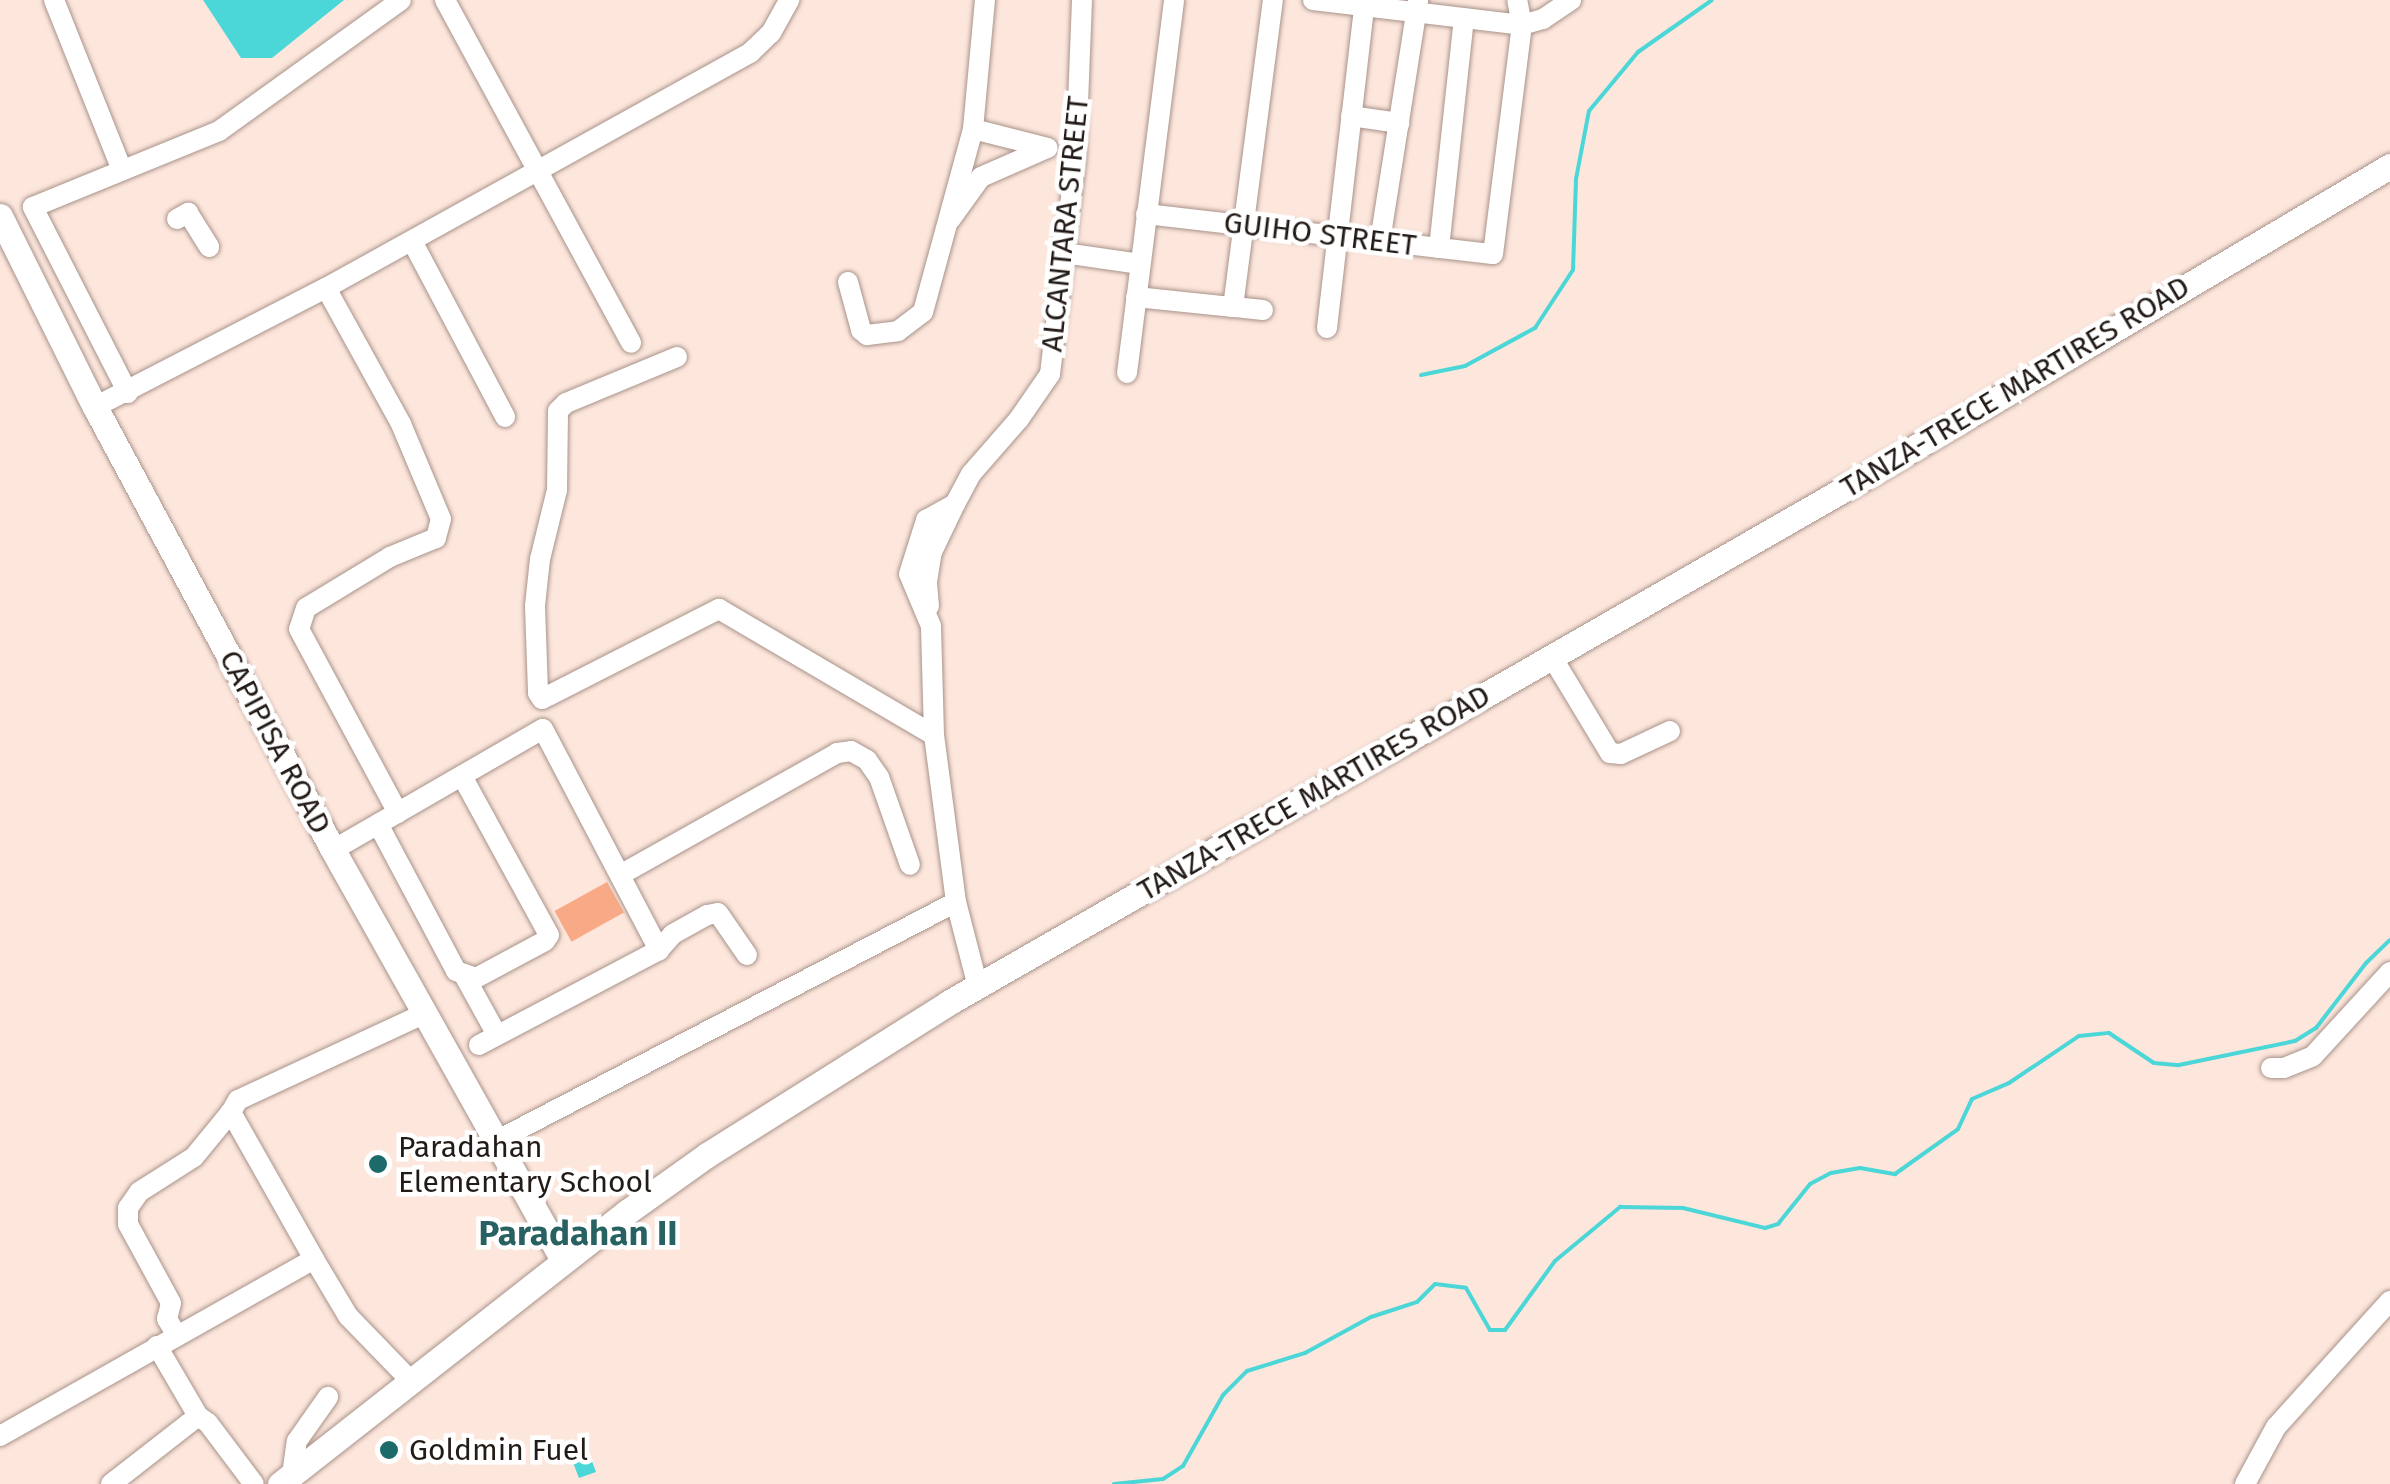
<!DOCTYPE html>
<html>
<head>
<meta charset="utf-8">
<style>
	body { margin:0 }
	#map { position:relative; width:2390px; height:1484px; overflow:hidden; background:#fde6dc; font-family:"Fira Sans",sans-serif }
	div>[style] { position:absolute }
	.green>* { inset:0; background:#f8aa86; transform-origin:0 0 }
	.water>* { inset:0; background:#4bd6d8 }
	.stream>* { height:4px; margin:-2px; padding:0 2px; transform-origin:2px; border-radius:2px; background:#4bd6d8 }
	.roads { filter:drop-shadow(0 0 2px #a8938a) drop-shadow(0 0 2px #a8938a) }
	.minor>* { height:20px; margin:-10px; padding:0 10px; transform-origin:10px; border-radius:10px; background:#fff }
	.major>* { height:25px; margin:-12.5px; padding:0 12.5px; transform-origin:12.5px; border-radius:12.5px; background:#fff }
	.dots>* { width:28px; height:28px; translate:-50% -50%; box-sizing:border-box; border:5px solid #fff; border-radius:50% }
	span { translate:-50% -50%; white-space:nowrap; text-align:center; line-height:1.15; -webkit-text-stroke:9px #fff; paint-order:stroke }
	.street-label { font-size:30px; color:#231b17 }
	.poi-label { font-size:30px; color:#231b17 }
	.left { translate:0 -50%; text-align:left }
	.quarter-label { font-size:35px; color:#276161; font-weight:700 }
</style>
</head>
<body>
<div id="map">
	<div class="green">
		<div style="left:607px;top:882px;width:35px;height:60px;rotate:61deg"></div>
	</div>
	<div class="water">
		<div style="clip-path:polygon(203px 0,344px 0,272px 58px,241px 58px)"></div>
		<div style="clip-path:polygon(577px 1442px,586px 1445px,596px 1472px,579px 1478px,572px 1460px,565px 1461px,560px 1448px)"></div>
	</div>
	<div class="stream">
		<div style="left:1421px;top:375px;width:45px;rotate:-11.6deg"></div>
		<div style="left:1465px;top:366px;width:80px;rotate:-28.5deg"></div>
		<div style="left:1535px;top:328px;width:69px;rotate:-56.8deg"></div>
		<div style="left:1573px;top:270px;width:91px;rotate:-88.1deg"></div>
		<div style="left:1576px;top:179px;width:69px;rotate:-79.2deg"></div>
		<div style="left:1589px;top:111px;width:77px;rotate:-50.3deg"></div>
		<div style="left:1638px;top:52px;width:90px;rotate:-35.1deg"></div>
		<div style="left:1114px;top:1484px;width:49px;rotate:-5.8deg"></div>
		<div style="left:1163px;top:1479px;width:24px;rotate:-33deg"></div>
		<div style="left:1183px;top:1466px;width:81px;rotate:-60.6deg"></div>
		<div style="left:1223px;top:1395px;width:34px;rotate:-45deg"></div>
		<div style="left:1247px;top:1371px;width:61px;rotate:-17.2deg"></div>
		<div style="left:1305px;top:1353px;width:75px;rotate:-28.6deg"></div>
		<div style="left:1371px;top:1317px;width:48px;rotate:-18.1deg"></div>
		<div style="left:1417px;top:1302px;width:25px;rotate:-45deg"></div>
		<div style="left:1435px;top:1284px;width:31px;rotate:7deg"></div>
		<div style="left:1466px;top:1288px;width:48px;rotate:60.3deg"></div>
		<div style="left:1490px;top:1330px;width:15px"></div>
		<div style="left:1505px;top:1330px;width:85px;rotate:-54.1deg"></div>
		<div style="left:1555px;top:1261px;width:85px;rotate:-39.7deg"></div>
		<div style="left:1620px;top:1207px;width:63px;rotate:0.9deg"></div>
		<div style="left:1683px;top:1208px;width:84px;rotate:13.7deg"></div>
		<div style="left:1765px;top:1228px;width:14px;rotate:-17deg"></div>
		<div style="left:1778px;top:1224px;width:51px;rotate:-51.3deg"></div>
		<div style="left:1810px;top:1184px;width:24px;rotate:-28deg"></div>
		<div style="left:1831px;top:1173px;width:29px;rotate:-10deg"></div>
		<div style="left:1860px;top:1168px;width:36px;rotate:10deg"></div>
		<div style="left:1895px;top:1174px;width:77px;rotate:-35.5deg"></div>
		<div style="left:1958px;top:1129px;width:33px;rotate:-65deg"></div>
		<div style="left:1972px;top:1099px;width:40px;rotate:-23.4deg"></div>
		<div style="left:2009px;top:1083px;width:84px;rotate:-33.9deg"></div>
		<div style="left:2079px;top:1036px;width:30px;rotate:-6deg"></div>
		<div style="left:2109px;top:1033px;width:54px;rotate:33.7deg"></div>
		<div style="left:2154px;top:1063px;width:25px;rotate:5deg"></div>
		<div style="left:2179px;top:1065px;width:118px;rotate:-11.7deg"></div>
		<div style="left:2295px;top:1041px;width:25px;rotate:-32deg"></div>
		<div style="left:2316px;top:1028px;width:82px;rotate:-52.4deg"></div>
		<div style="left:2366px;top:963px;width:33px;rotate:-44deg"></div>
	</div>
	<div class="roads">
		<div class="minor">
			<div style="left:54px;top:0;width:183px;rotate:68.2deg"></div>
			<div style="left:445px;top:0;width:390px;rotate:61.5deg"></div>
			<div style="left:1313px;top:0;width:210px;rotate:6.8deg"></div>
			<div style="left:1522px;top:25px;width:25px;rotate:-101deg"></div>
			<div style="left:1351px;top:116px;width:49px;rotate:8.3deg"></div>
			<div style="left:973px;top:129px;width:77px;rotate:14.2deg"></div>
			<div style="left:1146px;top:214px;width:349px;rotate:6.6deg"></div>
			<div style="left:1493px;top:254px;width:231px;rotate:-82.8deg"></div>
			<div style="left:1522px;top:25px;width:22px;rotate:-16deg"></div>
			<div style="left:1543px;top:19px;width:34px;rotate:-34deg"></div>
			<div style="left:177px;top:219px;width:13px;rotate:-29deg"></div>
			<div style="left:188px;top:213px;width:40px;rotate:58deg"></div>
			<div style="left:950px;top:220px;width:53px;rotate:-54.2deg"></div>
			<div style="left:981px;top:177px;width:72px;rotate:-23.7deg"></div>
			<div style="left:412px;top:241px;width:199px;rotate:62.1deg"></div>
			<div style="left:1380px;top:241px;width:244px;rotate:-81deg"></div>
			<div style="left:1439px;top:248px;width:231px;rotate:-83.8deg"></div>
			<div style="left:1064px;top:253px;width:77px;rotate:8.2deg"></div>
			<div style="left:848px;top:282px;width:50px;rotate:74.8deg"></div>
			<div style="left:861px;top:330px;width:8px;rotate:40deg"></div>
			<div style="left:867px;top:335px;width:31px;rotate:-7deg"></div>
			<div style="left:898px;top:331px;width:31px;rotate:-37deg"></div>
			<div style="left:923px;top:312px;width:190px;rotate:-74.7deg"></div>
			<div style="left:973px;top:129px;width:130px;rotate:-84.7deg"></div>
			<div style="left:326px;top:288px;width:155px;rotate:61.1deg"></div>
			<div style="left:401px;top:424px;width:103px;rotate:67.2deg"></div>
			<div style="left:441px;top:519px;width:20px;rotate:105deg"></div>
			<div style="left:436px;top:538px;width:50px;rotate:157.6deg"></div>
			<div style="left:390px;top:557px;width:98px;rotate:148.7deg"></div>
			<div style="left:306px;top:608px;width:22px;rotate:108deg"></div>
			<div style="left:299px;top:629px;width:209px;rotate:61.7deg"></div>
			<div style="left:1136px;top:297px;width:98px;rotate:5.9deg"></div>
			<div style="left:1263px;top:310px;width:30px;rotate:-174deg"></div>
			<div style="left:1233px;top:307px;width:310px;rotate:-82.6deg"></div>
			<div style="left:1327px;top:328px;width:330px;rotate:-83.4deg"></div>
			<div style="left:677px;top:357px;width:120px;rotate:157.5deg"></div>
			<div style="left:566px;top:403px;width:11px;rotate:135deg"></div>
			<div style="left:558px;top:411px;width:79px;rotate:90.7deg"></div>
			<div style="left:557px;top:490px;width:71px;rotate:103.8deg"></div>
			<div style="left:540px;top:559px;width:47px;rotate:96.1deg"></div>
			<div style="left:535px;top:606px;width:87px;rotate:88deg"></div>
			<div style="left:538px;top:693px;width:7px;rotate:56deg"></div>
			<div style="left:542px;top:699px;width:9px;rotate:-27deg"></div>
			<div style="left:550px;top:695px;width:190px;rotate:-27deg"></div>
			<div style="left:719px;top:609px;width:249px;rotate:30.4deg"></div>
			<div style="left:1127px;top:373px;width:376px;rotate:-82.8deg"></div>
			<div style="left:128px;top:393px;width:209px;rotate:-117.1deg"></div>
			<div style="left:33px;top:207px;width:201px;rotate:-22.2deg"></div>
			<div style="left:219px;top:131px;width:224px;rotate:-35.7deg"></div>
			<div style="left:95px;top:407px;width:260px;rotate:-27.3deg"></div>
			<div style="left:326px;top:288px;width:485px;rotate:-29deg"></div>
			<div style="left:750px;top:53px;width:29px;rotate:-44deg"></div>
			<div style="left:771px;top:33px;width:38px;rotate:-61deg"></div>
			<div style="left:929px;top:606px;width:24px;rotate:-95deg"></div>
			<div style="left:927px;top:582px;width:30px;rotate:-81deg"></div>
			<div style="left:932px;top:552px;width:53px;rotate:-64.4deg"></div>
			<div style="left:1552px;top:657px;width:112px;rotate:58.9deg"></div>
			<div style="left:1610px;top:753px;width:11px;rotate:5deg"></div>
			<div style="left:1621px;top:754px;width:54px;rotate:-25.1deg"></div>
			<div style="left:378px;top:824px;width:166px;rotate:62deg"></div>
			<div style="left:456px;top:971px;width:21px;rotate:19deg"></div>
			<div style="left:476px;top:978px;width:78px;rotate:-28.2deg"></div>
			<div style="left:545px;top:941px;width:7px;rotate:-56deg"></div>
			<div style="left:549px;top:935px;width:181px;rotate:-118.7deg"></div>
			<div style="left:333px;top:850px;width:242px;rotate:-30deg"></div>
			<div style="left:543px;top:729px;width:250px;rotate:62.3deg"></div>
			<div style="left:620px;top:875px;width:249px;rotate:-29.3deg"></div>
			<div style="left:837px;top:753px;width:14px;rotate:-8deg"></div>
			<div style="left:851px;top:751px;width:18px;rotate:29deg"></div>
			<div style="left:867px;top:760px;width:21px;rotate:55deg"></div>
			<div style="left:879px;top:777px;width:93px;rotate:70.6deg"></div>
			<div style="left:465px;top:977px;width:66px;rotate:61.1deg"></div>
			<div style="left:978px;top:987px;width:88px;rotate:-104.5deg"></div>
			<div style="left:956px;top:902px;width:168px;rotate:-97.5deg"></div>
			<div style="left:934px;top:735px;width:109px;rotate:-91.6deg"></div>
			<div style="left:931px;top:626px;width:56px;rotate:-112.9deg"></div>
			<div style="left:909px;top:574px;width:57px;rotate:-72.5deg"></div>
			<div style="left:926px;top:520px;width:33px;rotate:-29deg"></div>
			<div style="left:955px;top:504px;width:34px;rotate:-62deg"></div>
			<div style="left:971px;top:474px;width:73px;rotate:-48.9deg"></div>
			<div style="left:1019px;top:419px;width:55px;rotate:-55.4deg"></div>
			<div style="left:1050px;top:374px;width:220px;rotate:-83.2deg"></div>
			<div style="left:1076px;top:156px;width:156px;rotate:-87.8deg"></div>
			<div style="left:479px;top:1045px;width:204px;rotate:-27.8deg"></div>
			<div style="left:659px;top:950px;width:21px;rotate:-49deg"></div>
			<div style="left:673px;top:934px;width:39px;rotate:-29deg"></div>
			<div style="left:707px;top:915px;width:11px;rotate:-10deg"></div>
			<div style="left:718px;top:913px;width:51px;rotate:55.4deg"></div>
			<div style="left:2271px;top:1068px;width:13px"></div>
			<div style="left:2284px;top:1068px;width:31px;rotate:-22deg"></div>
			<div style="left:2313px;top:1056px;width:114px;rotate:-47.5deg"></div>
			<div style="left:496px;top:1141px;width:518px;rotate:-27.45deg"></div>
			<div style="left:314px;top:1259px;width:66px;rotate:59.2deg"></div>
			<div style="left:348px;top:1316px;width:91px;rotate:45.9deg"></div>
			<div style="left:177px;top:1336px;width:20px;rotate:-120deg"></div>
			<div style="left:167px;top:1319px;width:16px;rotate:-76deg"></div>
			<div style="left:171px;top:1303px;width:90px;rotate:-118.6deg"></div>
			<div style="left:128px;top:1224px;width:16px;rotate:-90deg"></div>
			<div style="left:128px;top:1208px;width:19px;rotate:-55deg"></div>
			<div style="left:139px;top:1192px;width:65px;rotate:-32.5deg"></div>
			<div style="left:194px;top:1157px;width:58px;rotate:-50.6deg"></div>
			<div style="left:157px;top:1346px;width:81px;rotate:59.6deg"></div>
			<div style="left:198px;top:1416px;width:12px;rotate:35deg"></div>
			<div style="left:208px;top:1423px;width:76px;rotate:53deg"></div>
			<div style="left:0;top:1436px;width:360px;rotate:-29.4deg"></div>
			<div style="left:314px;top:1259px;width:169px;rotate:-119.5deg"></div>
			<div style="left:231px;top:1112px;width:14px;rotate:-60deg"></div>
			<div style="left:238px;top:1100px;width:206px;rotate:-24.9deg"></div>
			<div style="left:292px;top:1475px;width:34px;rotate:-82deg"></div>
			<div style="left:297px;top:1441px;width:54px;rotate:-54.8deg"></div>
			<div style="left:111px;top:1484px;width:110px;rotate:-38deg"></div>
			<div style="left:2245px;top:1484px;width:65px;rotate:-61.5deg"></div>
			<div style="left:2276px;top:1427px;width:170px;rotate:-47.9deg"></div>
		</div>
		<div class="major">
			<div style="left:0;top:216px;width:213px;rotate:63.6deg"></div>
			<div style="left:95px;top:407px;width:503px;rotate:61.75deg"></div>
			<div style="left:333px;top:850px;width:470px;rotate:60.7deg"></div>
			<div style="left:280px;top:1484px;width:441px;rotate:-38.1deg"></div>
			<div style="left:627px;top:1212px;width:98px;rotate:-35.5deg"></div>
			<div style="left:707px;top:1155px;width:285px;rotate:-32.2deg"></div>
			<div style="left:948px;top:1003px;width:1054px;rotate:-29.83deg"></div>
			<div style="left:1862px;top:479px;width:614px;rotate:-30.66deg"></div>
		</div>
	</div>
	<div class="dots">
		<div style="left:378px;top:1164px;background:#1d6a6b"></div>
		<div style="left:389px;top:1450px;background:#1d6a6b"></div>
	</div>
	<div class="street-label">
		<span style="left:1065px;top:224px;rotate:-84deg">ALCANTARA STREET</span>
		<span style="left:1320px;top:234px;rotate:7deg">GUIHO STREET</span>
		<span style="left:2015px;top:387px;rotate:-31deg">TANZA-TRECE MARTIRES ROAD</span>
		<span style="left:275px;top:742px;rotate:62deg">CAPIPISA ROAD</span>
		<span style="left:1314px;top:793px;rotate:-30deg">TANZA-TRECE MARTIRES ROAD</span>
	</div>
	<div class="poi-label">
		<span class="left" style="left:398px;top:1164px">Paradahan<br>Elementary School</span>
		<span class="left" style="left:409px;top:1450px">Goldmin Fuel</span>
	</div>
	<div class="quarter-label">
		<span style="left:578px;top:1233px">Paradahan II</span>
	</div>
</div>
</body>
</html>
